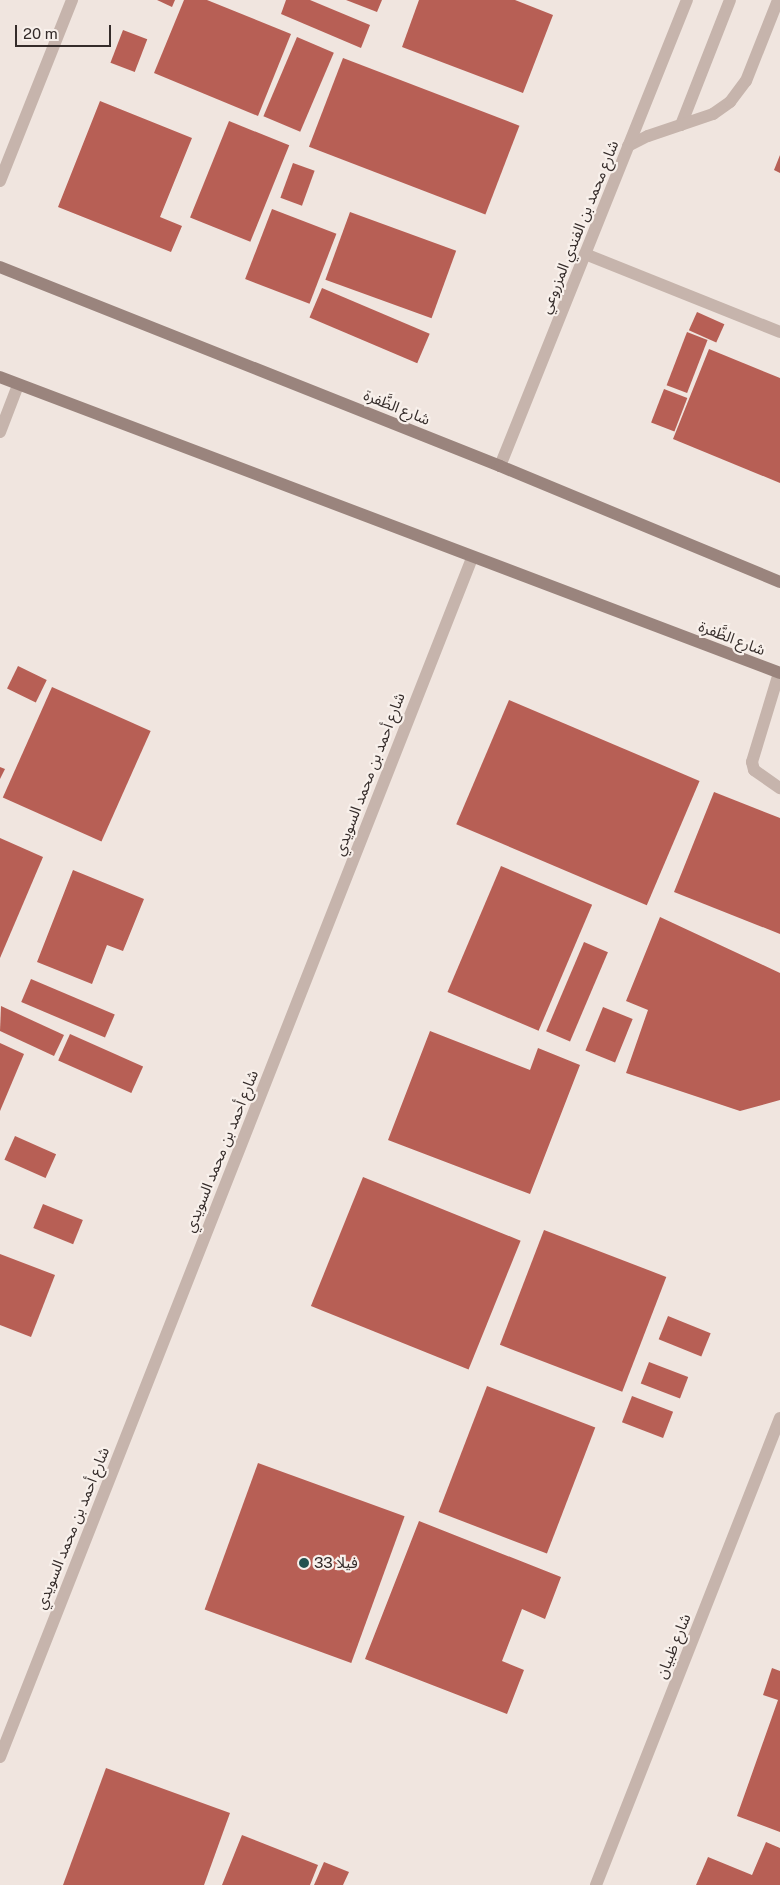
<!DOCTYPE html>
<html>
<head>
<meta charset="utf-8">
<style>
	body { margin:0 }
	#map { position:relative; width:780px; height:1885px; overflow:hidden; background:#f0e5df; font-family:"Public Sans","Noto Sans Arabic",sans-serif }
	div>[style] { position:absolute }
	.building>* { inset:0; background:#b75f55; transform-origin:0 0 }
	.lane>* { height:12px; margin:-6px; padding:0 6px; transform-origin:6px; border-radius:6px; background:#c6b4ac }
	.street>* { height:12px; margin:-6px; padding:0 6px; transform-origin:6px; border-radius:6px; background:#c6b4ac }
	.secondary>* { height:12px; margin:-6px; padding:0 6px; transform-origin:6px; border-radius:6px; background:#9a847d }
	.dots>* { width:14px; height:14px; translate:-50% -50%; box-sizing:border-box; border:2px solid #f8f0eb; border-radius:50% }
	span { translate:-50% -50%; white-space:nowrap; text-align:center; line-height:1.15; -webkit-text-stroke:4.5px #f8f0eb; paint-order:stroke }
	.street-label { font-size:15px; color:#352c2a }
	.poi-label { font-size:15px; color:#352c2a }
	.left { translate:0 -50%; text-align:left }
	.scale { position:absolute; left:15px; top:25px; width:96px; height:22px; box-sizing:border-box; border:2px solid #352c2a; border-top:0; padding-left:6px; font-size:15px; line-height:18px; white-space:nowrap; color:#352c2a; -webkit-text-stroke:4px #f8f0eb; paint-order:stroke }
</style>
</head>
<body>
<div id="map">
	<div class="building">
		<div style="clip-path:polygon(157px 0,175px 0,172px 7px)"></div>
		<div style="clip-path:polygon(184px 0,207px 0,291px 34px,258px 116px,154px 73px)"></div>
		<div style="clip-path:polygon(286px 0,310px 0,370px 25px,361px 48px,281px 14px)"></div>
		<div style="clip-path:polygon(346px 0,382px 0,377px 12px)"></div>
		<div style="clip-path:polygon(419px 0,515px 0,553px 15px,523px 93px,402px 47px)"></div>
		<div style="left:123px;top:30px;width:26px;height:35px;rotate:21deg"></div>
		<div style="left:297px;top:37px;width:40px;height:86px;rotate:23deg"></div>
		<div style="left:343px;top:58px;width:189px;height:95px;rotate:21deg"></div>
		<div style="clip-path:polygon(100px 101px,192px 138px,160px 217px,182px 226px,171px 252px,58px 207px)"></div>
		<div style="left:229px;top:121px;width:65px;height:104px;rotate:22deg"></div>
		<div style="clip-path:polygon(780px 155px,780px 173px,774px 170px)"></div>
		<div style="left:293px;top:163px;width:23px;height:37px;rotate:20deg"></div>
		<div style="left:272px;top:209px;width:69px;height:75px;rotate:21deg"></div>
		<div style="left:350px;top:212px;width:113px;height:72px;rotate:20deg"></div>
		<div style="left:322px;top:288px;width:117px;height:32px;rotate:23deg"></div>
		<div style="left:697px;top:312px;width:30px;height:20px;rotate:24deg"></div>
		<div style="left:687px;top:332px;width:22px;height:57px;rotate:21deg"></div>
		<div style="clip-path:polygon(709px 349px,780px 378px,780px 483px,673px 439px)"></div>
		<div style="left:664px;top:389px;width:25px;height:36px;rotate:21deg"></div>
		<div style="left:18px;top:666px;width:32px;height:25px;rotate:26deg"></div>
		<div style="left:52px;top:687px;width:108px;height:121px;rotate:24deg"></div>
		<div style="left:509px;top:700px;width:207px;height:135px;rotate:23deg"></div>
		<div style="clip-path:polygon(0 767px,5px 769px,0 779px)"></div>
		<div style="clip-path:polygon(714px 792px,780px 818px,780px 934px,674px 892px)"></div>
		<div style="clip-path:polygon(0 838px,43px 857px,0 958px)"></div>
		<div style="left:501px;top:866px;width:99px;height:137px;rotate:23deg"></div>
		<div style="clip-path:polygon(73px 870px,144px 899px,123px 951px,107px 945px,92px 984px,37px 962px)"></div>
		<div style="clip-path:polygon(660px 917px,780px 973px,780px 1100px,740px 1111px,626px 1073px,648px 1010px,626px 1001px)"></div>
		<div style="left:584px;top:942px;width:26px;height:97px;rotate:23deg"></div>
		<div style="left:31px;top:979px;width:91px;height:25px;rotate:23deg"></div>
		<div style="clip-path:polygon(1px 1006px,64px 1035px,54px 1056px,0 1031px)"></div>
		<div style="left:603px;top:1007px;width:32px;height:47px;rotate:22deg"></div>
		<div style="clip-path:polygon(430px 1031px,530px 1070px,538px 1048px,580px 1065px,530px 1194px,388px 1140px)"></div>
		<div style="left:70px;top:1034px;width:80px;height:29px;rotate:24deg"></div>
		<div style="clip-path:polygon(0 1043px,24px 1054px,0 1111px)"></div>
		<div style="left:15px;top:1136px;width:45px;height:26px;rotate:24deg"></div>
		<div style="left:363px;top:1177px;width:170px;height:139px;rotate:22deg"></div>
		<div style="left:43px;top:1204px;width:43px;height:26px;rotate:22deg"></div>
		<div style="left:544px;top:1230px;width:131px;height:123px;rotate:21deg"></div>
		<div style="clip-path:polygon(0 1254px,55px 1275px,31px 1337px,0 1325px)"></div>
		<div style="left:668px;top:1316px;width:46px;height:25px;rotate:22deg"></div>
		<div style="left:649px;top:1362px;width:42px;height:23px;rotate:21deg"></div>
		<div style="left:487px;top:1386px;width:116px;height:135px;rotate:21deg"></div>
		<div style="left:632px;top:1396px;width:44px;height:28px;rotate:21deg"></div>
		<div style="left:258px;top:1463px;width:156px;height:156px;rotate:20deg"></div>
		<div style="clip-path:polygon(419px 1521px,561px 1577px,545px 1619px,522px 1609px,502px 1661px,524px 1670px,507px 1714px,365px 1659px)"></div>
		<div style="clip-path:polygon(772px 1668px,780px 1671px,780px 1832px,737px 1816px,778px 1700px,763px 1695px)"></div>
		<div style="clip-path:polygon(106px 1768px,230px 1813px,204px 1885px,63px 1885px)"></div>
		<div style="clip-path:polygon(242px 1835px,318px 1865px,310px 1885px,222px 1885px)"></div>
		<div style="clip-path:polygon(766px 1842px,780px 1848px,780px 1885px,696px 1885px,708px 1857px,752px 1875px)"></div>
		<div style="clip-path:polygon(324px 1862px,349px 1872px,343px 1885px,314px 1885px)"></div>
	</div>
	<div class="lane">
		<div style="left:681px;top:125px;width:134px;rotate:-68.6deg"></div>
		<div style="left:628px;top:146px;width:22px;rotate:-27deg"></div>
		<div style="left:648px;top:136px;width:69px;rotate:-18.7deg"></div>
		<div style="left:713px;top:114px;width:21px;rotate:-35deg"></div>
		<div style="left:730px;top:102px;width:26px;rotate:-53deg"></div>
		<div style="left:746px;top:81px;width:87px;rotate:-68.4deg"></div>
		<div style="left:779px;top:673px;width:93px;rotate:106.9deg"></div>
		<div style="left:752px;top:762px;width:8px;rotate:76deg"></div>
		<div style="left:754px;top:770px;width:32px;rotate:35deg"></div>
	</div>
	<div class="street">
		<div style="left:0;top:181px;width:195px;rotate:-68.3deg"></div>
		<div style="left:585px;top:254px;width:210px;rotate:21.8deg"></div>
		<div style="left:0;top:432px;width:50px;rotate:-69deg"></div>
		<div style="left:500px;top:466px;width:502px;rotate:-68.14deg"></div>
		<div style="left:0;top:1757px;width:1289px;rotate:-68.51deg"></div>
		<div style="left:596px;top:1885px;width:502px;rotate:-68.5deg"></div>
	</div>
	<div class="secondary">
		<div style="left:0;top:267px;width:538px;rotate:21.7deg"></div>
		<div style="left:500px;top:466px;width:303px;rotate:22.5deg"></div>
		<div style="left:0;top:377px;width:834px;rotate:20.78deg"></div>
	</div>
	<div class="dots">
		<div style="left:304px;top:1563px;background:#24524f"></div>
	</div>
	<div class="street-label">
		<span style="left:579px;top:227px;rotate:-68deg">شارع محمد بن الفندي المزروعي</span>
		<span style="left:397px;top:407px;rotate:22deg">شارع الظَّفرة</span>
		<span style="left:732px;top:638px;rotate:21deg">شارع الظَّفرة</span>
		<span style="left:369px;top:774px;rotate:-69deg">شارع أحمد بن محمد السويدي</span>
		<span style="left:221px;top:1151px;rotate:-68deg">شارع أحمد بن محمد السويدي</span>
		<span style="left:72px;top:1528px;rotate:-68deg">شارع أحمد بن محمد السويدي</span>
		<span style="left:673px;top:1646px;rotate:-68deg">شارع ظبيان</span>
	</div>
	<div class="poi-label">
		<span class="left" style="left:314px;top:1563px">فيلا 33</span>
	</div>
	<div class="scale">20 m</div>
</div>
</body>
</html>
